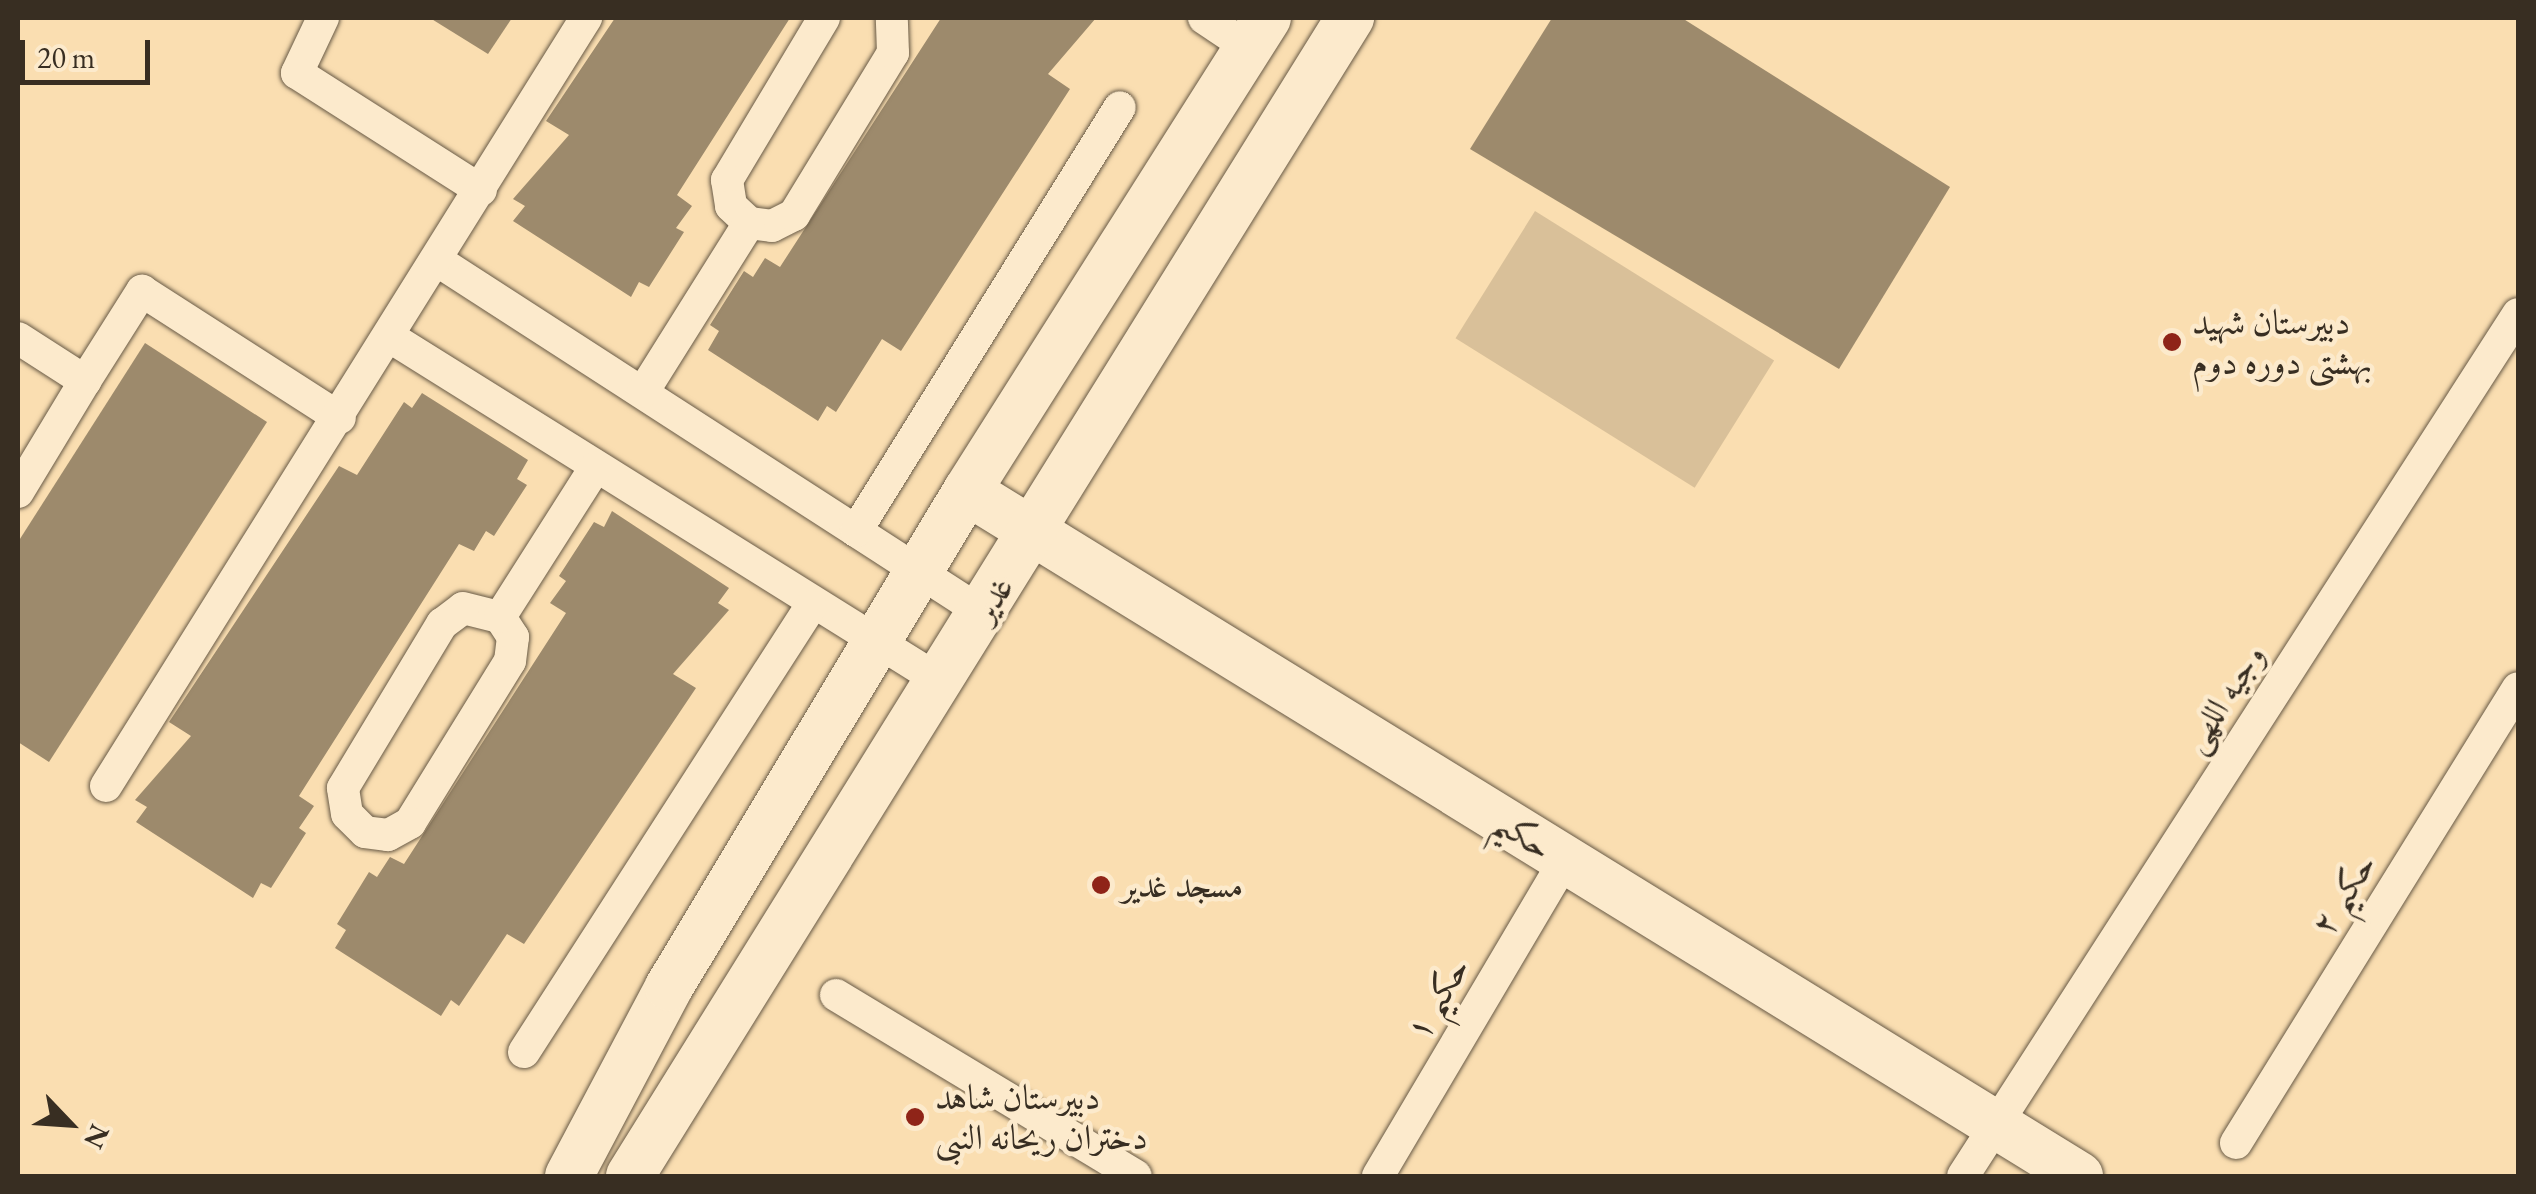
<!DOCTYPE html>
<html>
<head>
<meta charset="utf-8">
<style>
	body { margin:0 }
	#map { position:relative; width:2536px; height:1194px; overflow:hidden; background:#fadeb1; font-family:"EB Garamond",Amiri,serif }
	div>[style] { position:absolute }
	.green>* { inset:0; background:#d9c099; transform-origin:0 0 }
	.building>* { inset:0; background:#9d8a6c }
	.roads { filter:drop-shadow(0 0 2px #685a46) drop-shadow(0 0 2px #685a46) }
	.street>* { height:32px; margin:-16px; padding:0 16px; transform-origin:16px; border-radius:16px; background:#fceacc }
	.secondary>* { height:48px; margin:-24px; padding:0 24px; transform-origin:24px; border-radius:24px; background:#fceacc }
	.dots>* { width:28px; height:28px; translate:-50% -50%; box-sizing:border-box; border:5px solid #fceacc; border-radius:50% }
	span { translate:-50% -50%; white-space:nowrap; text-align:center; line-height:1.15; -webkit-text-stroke:9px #fceacc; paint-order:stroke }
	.poi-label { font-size:35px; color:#382e22 }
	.left { translate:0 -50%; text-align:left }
	.street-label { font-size:35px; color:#382e22 }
	.frame { position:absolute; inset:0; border:20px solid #382e22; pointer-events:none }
	.north { position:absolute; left:20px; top:1074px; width:100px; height:100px; -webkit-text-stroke:8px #fceacc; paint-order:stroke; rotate:115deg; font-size:28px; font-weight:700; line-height:40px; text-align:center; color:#382e22 }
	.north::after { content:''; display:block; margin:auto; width:35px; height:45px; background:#382e22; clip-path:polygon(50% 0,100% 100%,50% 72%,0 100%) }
	.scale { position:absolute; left:20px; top:40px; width:130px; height:45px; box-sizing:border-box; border:5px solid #382e22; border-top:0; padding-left:12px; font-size:30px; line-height:35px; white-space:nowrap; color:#382e22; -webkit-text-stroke:8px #fceacc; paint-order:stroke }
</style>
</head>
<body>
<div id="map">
	<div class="green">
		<div style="left:1535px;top:211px;width:282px;height:150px;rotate:32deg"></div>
	</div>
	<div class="building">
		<div style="clip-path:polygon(430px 18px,512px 18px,488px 54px)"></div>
		<div style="clip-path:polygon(615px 18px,790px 18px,677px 195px,692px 206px,676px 228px,684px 232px,649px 287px,639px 282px,631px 297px,513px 221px,525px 206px,513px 199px,569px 135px,546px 121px)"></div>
		<div style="clip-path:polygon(941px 18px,1096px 18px,1048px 74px,1070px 89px,901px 351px,882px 339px,836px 412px,827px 406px,818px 421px,708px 350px,719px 331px,710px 325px,744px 271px,753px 277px,765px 258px,780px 267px)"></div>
		<div style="clip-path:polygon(1552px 18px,1682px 18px,1950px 187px,1839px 369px,1470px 149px)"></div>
		<div style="clip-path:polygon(145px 343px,267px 422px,49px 762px,18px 742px,18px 542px)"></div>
		<div style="clip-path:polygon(422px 393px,528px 460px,517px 479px,527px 485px,494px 536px,486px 531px,474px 551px,459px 544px,299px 796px,314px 806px,299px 828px,306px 833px,271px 888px,261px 883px,253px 898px,136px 822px,147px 807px,135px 800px,191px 736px,169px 722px,339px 466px,357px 475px,404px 402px,412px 408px)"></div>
		<div style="clip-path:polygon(612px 511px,729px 588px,718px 603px,729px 610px,673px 674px,696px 688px,524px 944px,507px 934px,459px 1006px,451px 1000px,441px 1016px,335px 948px,346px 930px,337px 924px,369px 872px,377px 877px,390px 857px,404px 864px,566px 613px,550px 603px,566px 581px,559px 576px,594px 522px,604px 527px)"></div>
	</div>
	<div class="roads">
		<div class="street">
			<div style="left:323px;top:18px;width:61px;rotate:115.3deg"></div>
			<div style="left:297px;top:73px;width:218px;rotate:32.5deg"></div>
			<div style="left:824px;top:18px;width:189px;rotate:120.9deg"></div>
			<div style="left:727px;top:180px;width:26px;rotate:81deg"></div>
			<div style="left:731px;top:206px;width:25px;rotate:43deg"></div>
			<div style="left:749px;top:223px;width:23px;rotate:7deg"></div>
			<div style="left:772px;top:226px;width:25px;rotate:-27deg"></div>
			<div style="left:794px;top:215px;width:190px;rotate:-58.6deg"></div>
			<div style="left:893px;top:53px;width:35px;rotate:-92deg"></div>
			<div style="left:1204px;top:18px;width:54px;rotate:33.7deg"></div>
			<div style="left:438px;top:261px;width:649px;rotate:32.86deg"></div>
			<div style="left:390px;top:337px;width:647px;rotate:32deg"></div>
			<div style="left:18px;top:338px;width:80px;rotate:32.7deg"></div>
			<div style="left:85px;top:381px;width:107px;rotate:-57.7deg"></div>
			<div style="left:142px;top:291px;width:235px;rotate:32.7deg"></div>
			<div style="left:643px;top:392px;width:199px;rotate:-57.9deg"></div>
			<div style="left:18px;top:492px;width:130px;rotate:-58.9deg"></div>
			<div style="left:856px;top:531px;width:499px;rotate:-58.1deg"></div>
			<div style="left:463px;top:608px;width:38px;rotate:14deg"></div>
			<div style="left:500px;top:617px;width:24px;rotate:57deg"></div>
			<div style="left:513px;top:637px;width:24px;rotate:97deg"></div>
			<div style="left:510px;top:661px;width:190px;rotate:121.7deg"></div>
			<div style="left:410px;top:823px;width:25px;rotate:151deg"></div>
			<div style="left:388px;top:835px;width:23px;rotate:-173deg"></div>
			<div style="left:365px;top:832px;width:25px;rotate:-135deg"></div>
			<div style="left:347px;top:814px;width:26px;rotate:-99deg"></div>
			<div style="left:343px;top:788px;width:192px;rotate:-58.9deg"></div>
			<div style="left:442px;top:624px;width:26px;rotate:-37deg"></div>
			<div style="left:500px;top:617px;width:177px;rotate:-57.5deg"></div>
			<div style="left:106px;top:786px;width:906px;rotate:-57.99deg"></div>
			<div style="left:836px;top:995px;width:350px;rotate:31.1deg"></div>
			<div style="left:524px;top:1052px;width:530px;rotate:-57.24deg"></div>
			<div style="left:2236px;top:1143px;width:535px;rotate:-58.21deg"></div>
			<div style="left:1378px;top:1176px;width:367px;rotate:-59.4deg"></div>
			<div style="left:1963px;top:1176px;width:1025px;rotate:-57.22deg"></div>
		</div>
		<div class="secondary">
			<div style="left:967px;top:491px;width:1306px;rotate:31.63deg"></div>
			<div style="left:569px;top:1176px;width:214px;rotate:-62.1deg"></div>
			<div style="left:669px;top:987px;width:579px;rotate:-59deg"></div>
			<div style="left:967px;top:491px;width:560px;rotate:-57.62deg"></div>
			<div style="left:630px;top:1176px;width:1364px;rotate:-58.13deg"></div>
		</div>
	</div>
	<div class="dots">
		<div style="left:2172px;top:342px;background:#8f2418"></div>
		<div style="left:1101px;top:885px;background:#8f2418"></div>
		<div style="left:915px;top:1117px;background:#8f2418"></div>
	</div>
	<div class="poi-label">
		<span class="left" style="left:2192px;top:342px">دبیرستان شهید<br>بهشتی دوره دوم</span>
		<span class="left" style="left:1121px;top:885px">مسجد غدیر</span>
		<span class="left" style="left:935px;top:1117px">دبیرستان شاهد<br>دختران ریحانه النبی</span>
	</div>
	<div class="street-label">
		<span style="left:992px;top:599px;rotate:-57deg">غدیر</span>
		<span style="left:2223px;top:698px;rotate:-57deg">وجیه اللهی</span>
		<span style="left:1523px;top:834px;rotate:32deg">حکیم</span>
		<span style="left:2343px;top:894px;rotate:-58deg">حکیم ۲</span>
		<span style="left:1437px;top:998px;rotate:-59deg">حکیم ۱</span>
	</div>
	<div class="frame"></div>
	<div class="north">N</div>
	<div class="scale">20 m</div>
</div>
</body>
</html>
